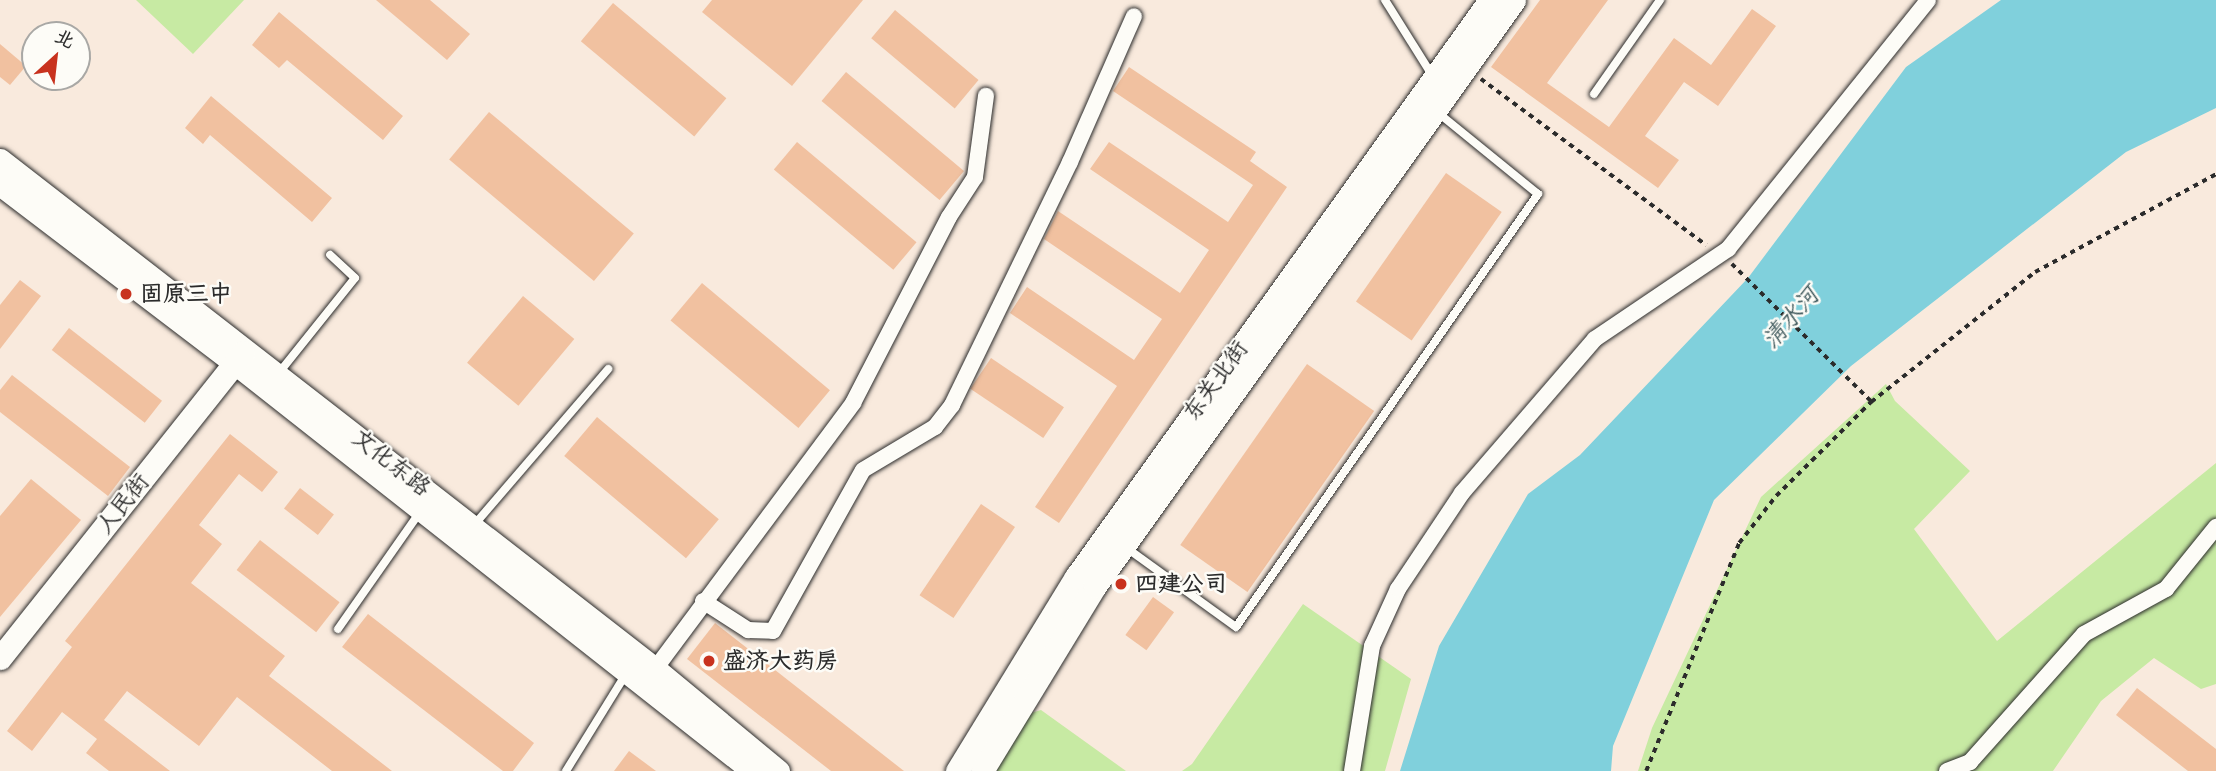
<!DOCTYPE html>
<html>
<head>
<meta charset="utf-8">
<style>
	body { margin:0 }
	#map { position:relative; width:2216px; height:771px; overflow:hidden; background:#f9eadd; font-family:Sriracha,"LXGW WenKai TC",sans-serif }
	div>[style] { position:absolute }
	.green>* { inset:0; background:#c7eaa3 }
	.water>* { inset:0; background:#80d0dc }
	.building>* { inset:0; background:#f1c1a0; transform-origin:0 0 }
	.path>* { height:3.5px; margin-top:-1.75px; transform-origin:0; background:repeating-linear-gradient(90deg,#2b2b2b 0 5px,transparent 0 10px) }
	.roads { filter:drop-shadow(0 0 2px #2b2b2b) drop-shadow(0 0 2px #2b2b2b) }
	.lane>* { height:8px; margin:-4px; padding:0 4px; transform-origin:4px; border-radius:4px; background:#fdfcf7 }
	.street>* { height:16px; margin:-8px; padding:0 8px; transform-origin:8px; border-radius:8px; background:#fdfcf7 }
	.secondary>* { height:23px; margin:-11.5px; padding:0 11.5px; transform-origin:11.5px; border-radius:11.5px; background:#fdfcf7 }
	.dots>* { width:19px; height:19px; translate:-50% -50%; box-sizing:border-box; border:4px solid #fdfcf7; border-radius:50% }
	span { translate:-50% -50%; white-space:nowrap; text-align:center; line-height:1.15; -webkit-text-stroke:5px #fdfcf7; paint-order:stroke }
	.poi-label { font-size:23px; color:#2b2b2b; font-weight:700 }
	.left { translate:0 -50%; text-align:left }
	.street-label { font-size:23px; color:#2b2b2b }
	.water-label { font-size:24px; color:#445d60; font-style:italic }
	.north { position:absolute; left:21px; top:21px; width:70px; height:70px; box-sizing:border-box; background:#fdfcf7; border:2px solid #a9a8a5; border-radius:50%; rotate:27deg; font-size:19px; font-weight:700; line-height:28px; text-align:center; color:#2b2b2b }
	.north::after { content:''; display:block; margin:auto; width:24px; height:32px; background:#c8321e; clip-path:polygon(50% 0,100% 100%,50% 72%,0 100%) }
</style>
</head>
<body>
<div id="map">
	<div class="green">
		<div style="clip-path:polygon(136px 0,244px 0,193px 54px)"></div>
		<div style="clip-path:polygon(1886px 384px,1895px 401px,1970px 471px,1914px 529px,1997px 641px,2216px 463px,2216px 684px,2201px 689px,2154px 658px,2101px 701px,2053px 771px,1638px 771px,1652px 728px,1761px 497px)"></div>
		<div style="clip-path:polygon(1303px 604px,1411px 679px,1385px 771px,1182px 771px,1192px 764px)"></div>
		<div style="clip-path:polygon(1041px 710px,1126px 771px,996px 771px,1028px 714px)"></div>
	</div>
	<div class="water">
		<div style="clip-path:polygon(2001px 0,2216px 0,2216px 108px,2126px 152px,1851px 366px,1714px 500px,1613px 746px,1611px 771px,1400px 771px,1439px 646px,1528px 494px,1580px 455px,1748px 278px,1906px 67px)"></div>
	</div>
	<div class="building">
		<div style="clip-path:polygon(376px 0,430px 0,470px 34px,447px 60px)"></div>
		<div style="clip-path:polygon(712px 0,863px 0,792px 86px,702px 12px)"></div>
		<div style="clip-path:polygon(1540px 0,1608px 0,1547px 83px,1609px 127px,1674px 38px,1711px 65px,1752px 9px,1776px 26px,1718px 106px,1684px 82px,1645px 136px,1679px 160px,1658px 188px,1491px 67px)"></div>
		<div style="left:613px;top:3px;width:148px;height:50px;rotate:40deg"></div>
		<div style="left:895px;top:10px;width:109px;height:37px;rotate:40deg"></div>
		<div style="clip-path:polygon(279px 12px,403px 116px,383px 140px,287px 60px,279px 68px,252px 45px)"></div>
		<div style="clip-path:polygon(0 44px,26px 66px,10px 85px,0 77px)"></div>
		<div style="clip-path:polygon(1129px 67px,1256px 152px,1250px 161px,1287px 187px,1059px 523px,1035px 507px,1117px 386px,1010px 313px,1027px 287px,1134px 360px,1162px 319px,1044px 239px,1058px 211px,1180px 293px,1209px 250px,1090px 169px,1109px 142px,1228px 222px,1253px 185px,1113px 91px)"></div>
		<div style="left:846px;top:72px;width:154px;height:38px;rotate:40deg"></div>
		<div style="clip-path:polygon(211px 96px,332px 198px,312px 222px,210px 135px,203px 144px,185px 128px)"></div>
		<div style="left:489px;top:112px;width:189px;height:62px;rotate:40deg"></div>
		<div style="left:797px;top:142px;width:156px;height:36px;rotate:40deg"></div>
		<div style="left:1446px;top:173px;width:68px;height:157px;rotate:35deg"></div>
		<div style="clip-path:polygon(20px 280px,41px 296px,0 349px,0 305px)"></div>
		<div style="left:702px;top:283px;width:167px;height:49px;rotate:40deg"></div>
		<div style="left:523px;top:296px;width:67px;height:87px;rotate:40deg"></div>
		<div style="left:69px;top:328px;width:118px;height:28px;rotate:38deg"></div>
		<div style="left:991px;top:358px;width:88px;height:37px;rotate:34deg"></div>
		<div style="left:1307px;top:364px;width:82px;height:221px;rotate:35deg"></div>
		<div style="clip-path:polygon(12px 375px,130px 467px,108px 496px,0 412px,0 390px)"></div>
		<div style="left:597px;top:417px;width:159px;height:51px;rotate:40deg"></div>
		<div style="clip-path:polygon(230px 434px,278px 472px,262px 492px,239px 474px,199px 525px,222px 544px,191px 583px,285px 656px,269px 676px,392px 771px,332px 771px,237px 697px,199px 746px,127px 691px,104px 720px,170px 771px,109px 771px,86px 753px,97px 739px,62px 712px,32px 751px,7px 731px,72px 647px,65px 641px)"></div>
		<div style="clip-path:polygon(31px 479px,81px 520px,0 617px,0 516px)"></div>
		<div style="left:300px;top:488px;width:43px;height:26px;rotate:38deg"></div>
		<div style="left:981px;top:504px;width:41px;height:110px;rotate:34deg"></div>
		<div style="left:260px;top:540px;width:101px;height:38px;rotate:38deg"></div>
		<div style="left:1153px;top:597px;width:26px;height:47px;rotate:36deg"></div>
		<div style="clip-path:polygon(368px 614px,534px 743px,513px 771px,503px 771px,342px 647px)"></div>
		<div style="clip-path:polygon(715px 623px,904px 771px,831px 771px,687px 659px)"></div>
		<div style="clip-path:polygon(2137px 688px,2216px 749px,2216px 771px,2188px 771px,2116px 715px)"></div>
		<div style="clip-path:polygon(629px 751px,656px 771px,614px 771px)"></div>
	</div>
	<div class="path">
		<div style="left:1481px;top:79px;width:280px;rotate:36.4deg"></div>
		<div style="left:1732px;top:264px;width:195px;rotate:44.6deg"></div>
		<div style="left:1646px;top:771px;width:246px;rotate:-67.8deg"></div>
		<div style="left:1739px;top:543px;width:60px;rotate:-51.8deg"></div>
		<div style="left:1776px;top:496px;width:134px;rotate:-44.7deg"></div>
		<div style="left:1871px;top:402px;width:209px;rotate:-38.4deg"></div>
		<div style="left:2035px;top:272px;width:206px;rotate:-28.4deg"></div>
	</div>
	<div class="roads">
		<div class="lane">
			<div style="left:1385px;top:0;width:89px;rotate:57.9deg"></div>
			<div style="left:1594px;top:94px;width:115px;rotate:-54.9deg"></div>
			<div style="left:278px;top:374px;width:123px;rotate:-51.3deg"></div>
			<div style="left:355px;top:278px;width:34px;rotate:-137deg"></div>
			<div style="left:474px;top:525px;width:206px;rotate:-49.3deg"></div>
			<div style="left:1124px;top:546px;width:138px;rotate:35.9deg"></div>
			<div style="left:1236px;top:627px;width:528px;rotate:-55.11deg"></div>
			<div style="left:1538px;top:194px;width:130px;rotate:-140.9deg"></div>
			<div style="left:338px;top:629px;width:143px;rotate:-55deg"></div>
			<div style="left:566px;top:771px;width:114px;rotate:-58.3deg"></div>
		</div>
		<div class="street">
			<div style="left:703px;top:601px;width:54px;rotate:32.8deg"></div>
			<div style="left:748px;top:630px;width:25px;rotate:2deg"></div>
			<div style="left:773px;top:631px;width:184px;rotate:-60.8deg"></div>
			<div style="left:863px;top:470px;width:84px;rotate:-30.8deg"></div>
			<div style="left:935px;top:427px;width:28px;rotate:-52deg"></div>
			<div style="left:952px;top:405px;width:270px;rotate:-64.1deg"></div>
			<div style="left:1070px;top:162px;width:159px;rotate:-66.3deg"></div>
			<div style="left:655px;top:669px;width:332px;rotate:-53.3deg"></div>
			<div style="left:853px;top:403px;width:209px;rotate:-62.7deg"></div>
			<div style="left:949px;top:217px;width:48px;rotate:-57deg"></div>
			<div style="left:975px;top:177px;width:82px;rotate:-82.3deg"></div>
			<div style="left:1352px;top:771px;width:127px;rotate:-80.9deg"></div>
			<div style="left:1372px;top:646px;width:63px;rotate:-65.5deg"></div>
			<div style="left:1398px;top:589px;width:115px;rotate:-56.3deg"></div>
			<div style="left:1462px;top:493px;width:203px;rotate:-49.2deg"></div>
			<div style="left:1595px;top:339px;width:161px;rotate:-34.1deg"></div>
			<div style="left:1728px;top:249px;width:319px;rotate:-51.2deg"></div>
			<div style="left:1947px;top:771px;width:25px;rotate:-21deg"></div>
			<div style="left:1970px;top:762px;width:171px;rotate:-48.3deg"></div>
			<div style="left:2084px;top:634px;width:94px;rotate:-28.8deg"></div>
			<div style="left:2166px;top:589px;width:80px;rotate:-51.1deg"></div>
		</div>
		<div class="secondary">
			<div style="left:0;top:160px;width:830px;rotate:37.85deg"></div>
			<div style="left:655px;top:669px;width:160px;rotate:39.7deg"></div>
			<div style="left:0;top:184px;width:295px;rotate:37.3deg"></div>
			<div style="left:235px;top:363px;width:659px;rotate:38.23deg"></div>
			<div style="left:0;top:658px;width:390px;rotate:-51.5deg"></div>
			<div style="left:957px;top:771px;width:228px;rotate:-58.5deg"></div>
			<div style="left:1076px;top:577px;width:710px;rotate:-54.34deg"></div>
			<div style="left:982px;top:771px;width:217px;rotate:-58.6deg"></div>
			<div style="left:1095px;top:586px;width:720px;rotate:-54.43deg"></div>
		</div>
	</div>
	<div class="dots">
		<div style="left:126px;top:294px;background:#c8321e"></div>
		<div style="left:1121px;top:584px;background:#c8321e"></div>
		<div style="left:709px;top:661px;background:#c8321e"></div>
	</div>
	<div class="poi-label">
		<span class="left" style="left:140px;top:294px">固原三中</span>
		<span class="left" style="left:1135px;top:584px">四建公司</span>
		<span class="left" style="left:723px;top:661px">盛济大药房</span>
	</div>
	<div class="street-label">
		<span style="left:1216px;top:381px;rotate:-54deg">东关北街</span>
		<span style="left:391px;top:463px;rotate:38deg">文化东路</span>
		<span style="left:123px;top:504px;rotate:-51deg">人民街</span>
	</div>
	<div class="water-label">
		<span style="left:1791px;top:318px;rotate:-49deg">清水河</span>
	</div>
	<div class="north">北</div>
</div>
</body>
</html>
